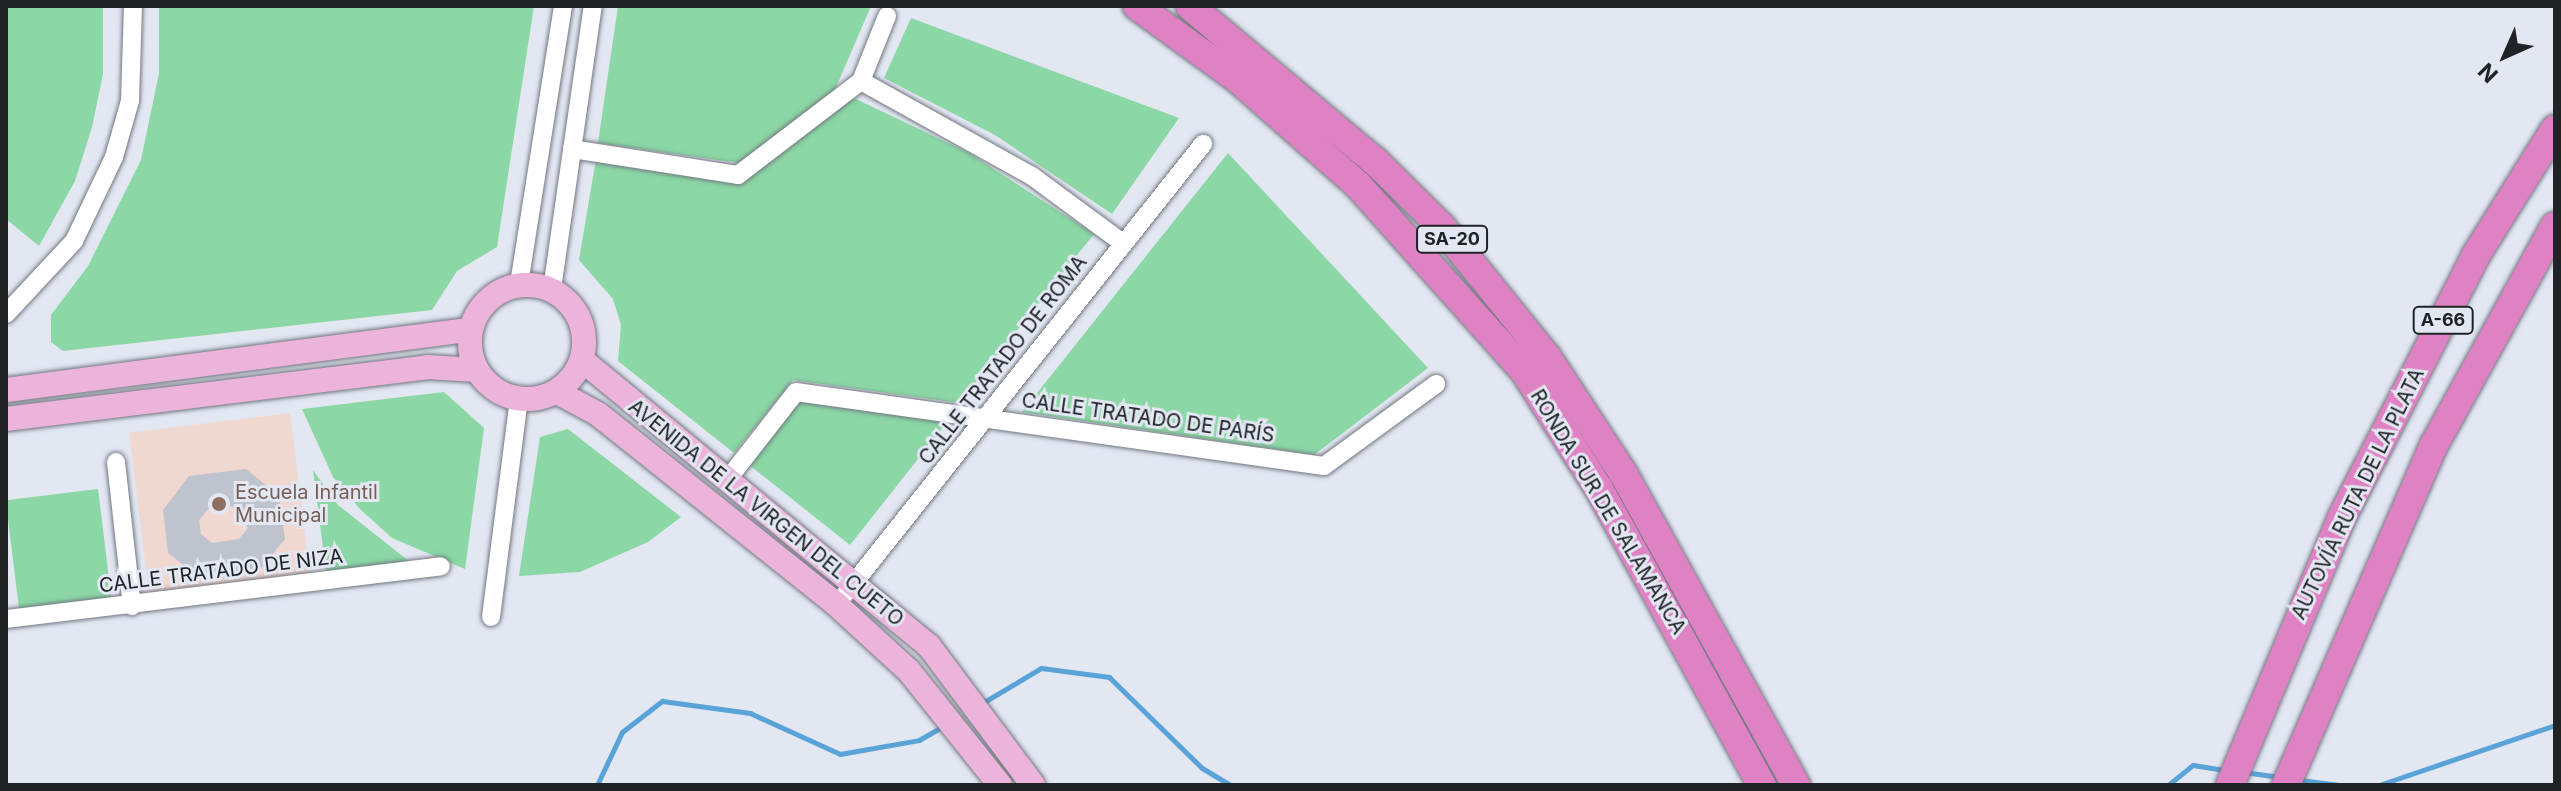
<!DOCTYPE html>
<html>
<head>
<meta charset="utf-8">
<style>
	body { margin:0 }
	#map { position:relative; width:2561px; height:791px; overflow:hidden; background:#e2e7f2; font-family:Inter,sans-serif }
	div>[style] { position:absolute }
	.education>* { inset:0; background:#f0d7cf; transform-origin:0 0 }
	.green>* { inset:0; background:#8bd7a5; transform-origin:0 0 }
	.stream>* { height:5px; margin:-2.5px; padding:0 2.5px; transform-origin:2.5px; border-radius:2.5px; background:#59a3d8 }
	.building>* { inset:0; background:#bec3cd }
	.roads { filter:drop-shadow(0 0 2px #727780) drop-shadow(0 0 2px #727780) }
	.minor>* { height:18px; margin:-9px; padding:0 9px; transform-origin:9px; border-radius:9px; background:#fff }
	.major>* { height:24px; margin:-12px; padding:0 12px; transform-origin:12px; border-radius:12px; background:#ecb4db }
	.major>.ring { margin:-12px; padding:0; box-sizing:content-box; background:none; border:24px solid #ecb4db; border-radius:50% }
	.highway>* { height:28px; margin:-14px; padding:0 14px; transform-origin:14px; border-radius:14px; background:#df82c3 }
	.dots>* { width:22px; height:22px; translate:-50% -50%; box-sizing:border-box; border:4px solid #e2e7f2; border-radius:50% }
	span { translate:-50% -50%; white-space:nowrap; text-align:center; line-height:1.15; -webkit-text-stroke:6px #e2e7f2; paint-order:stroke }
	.shield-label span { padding:2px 6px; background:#e2e7f2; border:2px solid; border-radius:6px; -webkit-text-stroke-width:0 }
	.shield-label { font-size:18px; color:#202226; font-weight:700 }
	.street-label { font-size:20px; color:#202226 }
	.education-label { font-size:20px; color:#785e54 }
	.left { translate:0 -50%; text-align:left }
	.frame { position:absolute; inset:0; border:8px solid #202226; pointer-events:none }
	.north { position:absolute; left:2465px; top:16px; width:80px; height:80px; -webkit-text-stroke:6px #e2e7f2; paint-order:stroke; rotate:225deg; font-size:22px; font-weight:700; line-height:32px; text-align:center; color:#202226 }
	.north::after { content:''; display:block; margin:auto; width:28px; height:36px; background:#202226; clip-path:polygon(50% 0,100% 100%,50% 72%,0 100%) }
</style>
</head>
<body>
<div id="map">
	<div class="education">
		<div style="left:290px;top:413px;width:164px;height:162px;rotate:83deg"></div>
	</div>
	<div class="green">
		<div style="clip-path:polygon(6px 6px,103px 6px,103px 74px,92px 127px,75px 181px,39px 246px,6px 219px)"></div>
		<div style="clip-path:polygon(159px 6px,534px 6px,497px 247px,457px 271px,432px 310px,63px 351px,51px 342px,51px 315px,88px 266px,141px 160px,159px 73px)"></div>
		<div style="clip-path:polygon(618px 6px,871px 6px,834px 92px,739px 163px,598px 143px)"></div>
		<div style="clip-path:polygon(911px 18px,1179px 118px,1112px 214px,995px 135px,884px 78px)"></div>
		<div style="clip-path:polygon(854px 98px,969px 153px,1094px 234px,959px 403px,793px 380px,734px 453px,618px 361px,621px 325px,613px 299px,579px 260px,596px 159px,741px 180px)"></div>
		<div style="clip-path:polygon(1228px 153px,1428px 368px,1314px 455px,1022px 412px)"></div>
		<div style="clip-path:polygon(444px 392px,484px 428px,465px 569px,392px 538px,360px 509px,333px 477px,302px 409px)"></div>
		<div style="clip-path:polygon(799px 399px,948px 421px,850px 545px,748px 464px)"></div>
		<div style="clip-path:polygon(568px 429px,681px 517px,648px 542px,580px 572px,519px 576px,540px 437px)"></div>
		<div style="clip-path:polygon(313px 470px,338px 505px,410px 562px,326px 571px)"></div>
		<div style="left:98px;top:489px;width:110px;height:93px;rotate:83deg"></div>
	</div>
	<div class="stream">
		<div style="left:979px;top:705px;width:72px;rotate:-30.8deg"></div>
		<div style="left:1041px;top:668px;width:69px;rotate:7.5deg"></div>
		<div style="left:1109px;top:677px;width:130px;rotate:44.4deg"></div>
		<div style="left:1202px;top:768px;width:33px;rotate:31deg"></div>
		<div style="left:2244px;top:772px;width:34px;rotate:8deg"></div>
		<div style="left:2300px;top:780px;width:38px;rotate:7deg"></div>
		<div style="left:597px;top:785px;width:59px;rotate:-64.7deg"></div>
		<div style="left:622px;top:732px;width:51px;rotate:-37.8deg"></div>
		<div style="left:662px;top:701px;width:89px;rotate:7.8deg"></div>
		<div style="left:750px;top:713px;width:99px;rotate:24.5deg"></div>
		<div style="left:840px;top:754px;width:80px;rotate:-10deg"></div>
		<div style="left:919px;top:740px;width:28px;rotate:-30deg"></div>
		<div style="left:2168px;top:785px;width:32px;rotate:-39deg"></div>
		<div style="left:2193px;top:765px;width:33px;rotate:9deg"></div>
		<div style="left:2379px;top:785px;width:186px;rotate:-18.8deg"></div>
	</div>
	<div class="building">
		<div style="clip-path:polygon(evenodd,246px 469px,279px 496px,285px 539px,258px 572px,202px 579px,168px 553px,163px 510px,189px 476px,246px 469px,235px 506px,248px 528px,239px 539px,212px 543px,201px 534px,199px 520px,208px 509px,235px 506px)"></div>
	</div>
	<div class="roads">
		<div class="minor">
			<div style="left:861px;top:81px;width:196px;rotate:29.1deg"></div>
			<div style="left:1032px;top:176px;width:113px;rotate:36.4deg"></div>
			<div style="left:572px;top:149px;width:168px;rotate:8.9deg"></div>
			<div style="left:738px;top:175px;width:155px;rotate:-37.4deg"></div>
			<div style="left:861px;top:81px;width:70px;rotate:-68.2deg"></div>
			<div style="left:519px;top:284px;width:281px;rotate:-81deg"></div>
			<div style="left:552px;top:289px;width:286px;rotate:-81.8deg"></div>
			<div style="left:6px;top:314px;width:100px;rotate:-47deg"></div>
			<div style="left:74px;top:241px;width:93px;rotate:-64.5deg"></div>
			<div style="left:114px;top:157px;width:58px;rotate:-74.1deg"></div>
			<div style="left:130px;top:101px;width:95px;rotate:-88.2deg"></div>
			<div style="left:116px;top:462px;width:145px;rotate:83.7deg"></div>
			<div style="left:728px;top:479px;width:110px;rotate:-52deg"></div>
			<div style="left:796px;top:392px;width:533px;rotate:7.98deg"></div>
			<div style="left:1324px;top:466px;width:139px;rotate:-36.2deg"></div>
			<div style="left:846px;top:593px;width:574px;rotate:-51.51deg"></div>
			<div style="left:491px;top:617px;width:220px;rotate:-82.7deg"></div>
			<div style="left:6px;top:619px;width:438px;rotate:-6.9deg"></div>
		</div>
		<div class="major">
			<div class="ring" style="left:470px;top:285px;width:90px;height:90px"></div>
			<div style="left:582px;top:360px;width:450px;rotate:39.5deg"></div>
			<div style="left:929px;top:646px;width:174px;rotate:53.2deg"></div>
			<div style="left:6px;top:390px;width:468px;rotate:-7.4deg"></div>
			<div style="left:557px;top:392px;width:47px;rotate:28.2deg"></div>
			<div style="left:598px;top:414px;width:306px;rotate:38.6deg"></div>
			<div style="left:837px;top:605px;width:98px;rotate:42.5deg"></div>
			<div style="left:909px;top:671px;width:146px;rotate:51.4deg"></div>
			<div style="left:6px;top:419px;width:424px;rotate:-7deg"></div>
			<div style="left:427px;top:367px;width:49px;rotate:3.5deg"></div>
		</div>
		<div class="highway">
			<div style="left:1137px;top:6px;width:126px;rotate:36deg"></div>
			<div style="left:1239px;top:80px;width:159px;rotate:41.4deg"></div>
			<div style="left:1358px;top:185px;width:251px;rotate:48.2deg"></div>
			<div style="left:1525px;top:372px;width:138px;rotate:57.7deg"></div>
			<div style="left:1599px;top:489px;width:338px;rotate:61.2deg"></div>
			<div style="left:1190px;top:6px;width:241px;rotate:40deg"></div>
			<div style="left:1375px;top:161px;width:93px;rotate:44.6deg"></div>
			<div style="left:1441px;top:226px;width:169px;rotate:51deg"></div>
			<div style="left:1547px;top:357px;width:139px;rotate:56.8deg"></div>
			<div style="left:1623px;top:473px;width:357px;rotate:61deg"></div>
			<div style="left:2230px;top:785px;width:290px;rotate:-67.3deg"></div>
			<div style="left:2342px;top:517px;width:294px;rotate:-62.9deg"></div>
			<div style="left:2476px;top:255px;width:149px;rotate:-57.9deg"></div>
			<div style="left:2286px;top:785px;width:371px;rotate:-66.5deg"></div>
			<div style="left:2434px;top:445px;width:250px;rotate:-61.1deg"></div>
		</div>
	</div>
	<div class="dots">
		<div style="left:219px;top:504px;background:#8d6e63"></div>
	</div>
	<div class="shield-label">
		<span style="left:1452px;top:239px">SA-20</span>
		<span style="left:2443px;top:320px">A-66</span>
	</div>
	<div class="street-label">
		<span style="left:1003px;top:360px;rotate:-52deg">CALLE TRATADO DE ROMA</span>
		<span style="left:1148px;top:418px;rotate:8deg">CALLE TRATADO DE PARÍS</span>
		<span style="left:2358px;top:494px;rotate:-64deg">AUTOVÍA RUTA DE LA PLATA</span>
		<span style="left:1608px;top:512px;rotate:59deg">RONDA SUR DE SALAMANCA</span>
		<span style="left:766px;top:513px;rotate:39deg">AVENIDA DE LA VIRGEN DEL CUETO</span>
		<span style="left:221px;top:571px;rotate:-7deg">CALLE TRATADO DE NIZA</span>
	</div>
	<div class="education-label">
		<span class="left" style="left:235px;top:504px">Escuela Infantil<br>Municipal</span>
	</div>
	<div class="frame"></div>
	<div class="north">N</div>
</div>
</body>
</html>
